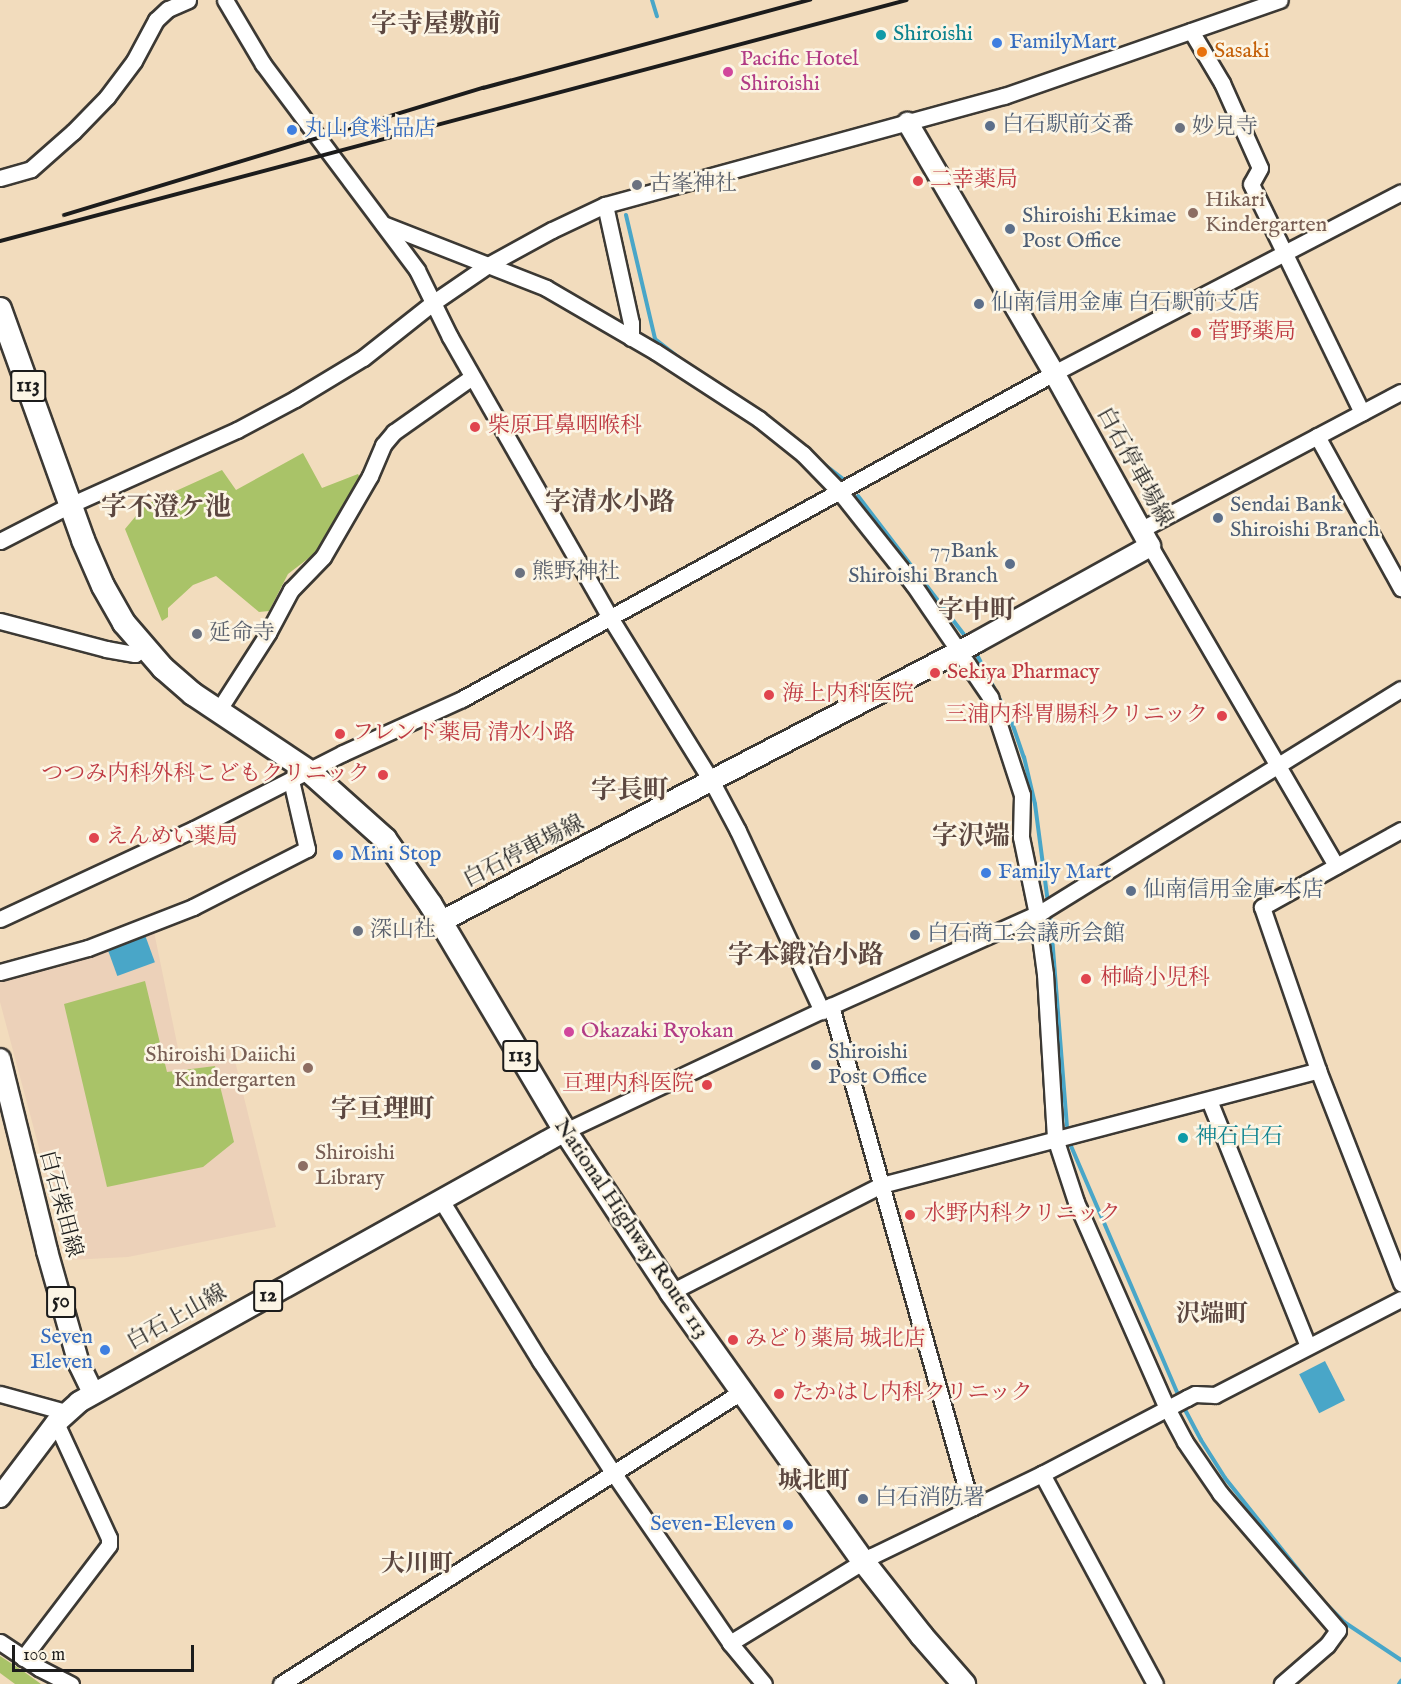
<!DOCTYPE html>
<html>
<head>
<meta charset="utf-8">
<style>
	body { margin:0 }
	#map { position:relative; width:1401px; height:1684px; overflow:hidden; background:#f2dcbd; font-family:"IM FELL English","Noto Serif JP",serif }
	div>[style] { position:absolute }
	[style*='--x'] { left:calc(var(--x)*1px); top:calc(var(--y)*1px); width:calc(var(--w)*1px); rotate:calc(var(--a)*1deg) }
	.built>* { inset:0; background:#ecd1b9 }
	.green>* { inset:0; background:#a9c368 }
	.water>* { inset:0; background:#49a6c8; transform-origin:0 0 }
	.stream>* { height:4px; margin:-2px; padding:0 2px; transform-origin:2px; border-radius:2px; background:#49a6c8 }
	.roads { filter:drop-shadow(2px 0 #3c3934) drop-shadow(-2px 0 #3c3934) drop-shadow(0 2px #3c3934) drop-shadow(0 -2px #3c3934) }
	.minor>* { height:15px; margin:-7.5px; padding:0 7.5px; transform-origin:7.5px; border-radius:7.5px; background:#fff }
	.major>* { height:20px; margin:-10px; padding:0 10px; transform-origin:10px; border-radius:10px; background:#fff }
	.highway>* { height:22px; margin:-11px; padding:0 11px; transform-origin:11px; border-radius:11px; background:#fff }
	.rail>* { height:4px; margin:-2px; padding:0 2px; transform-origin:2px; border-radius:2px; background:#1c1c1c }
	.dots>* { width:16px; height:16px; translate:-50% -50%; box-sizing:border-box; border:3px solid #fcf5e5; border-radius:50% }
	span { translate:-50% -50%; white-space:nowrap; text-align:center; line-height:1.15; -webkit-text-stroke:5px #fcf5e5; paint-order:stroke }
	.shield-label span { padding:2px 4px; background:#fcf5e5; border:2px solid; border-radius:4px; -webkit-text-stroke-width:0 }
	.shield-label { font-size:21px; color:#1c1c1c; font-weight:700 }
	.culture-label { font-size:22px; color:#0d838f }
	.left { translate:0 -50%; text-align:left }
	.shop-label { font-size:22px; color:#366cbe }
	.right { translate:-100% -50%; text-align:right }
	.food-label { font-size:22px; color:#c56008 }
	.hotel-label { font-size:22px; color:#b23c85 }
	.service-label { font-size:22px; color:#4e5e75 }
	.worship-label { font-size:22px; color:#5b616d }
	.health-label { font-size:22px; color:#be3a42 }
	.education-label { font-size:22px; color:#785e54 }
	.street-label { font-size:22px; color:#1c1c1c }
	.neighbourhood-label { font-size:24px; color:#5c4740; font-weight:700 }
	.quarter-label { font-size:26px; color:#5c4740; font-weight:700 }
	.scale { position:absolute; left:12px; top:1645px; width:182px; height:27px; box-sizing:border-box; border:3px solid #1c1c1c; border-top:0; padding-left:8px; font-size:18px; line-height:21px; white-space:nowrap; color:#1c1c1c; -webkit-text-stroke:4px #fcf5e5; paint-order:stroke }
</style>
</head>
<body>
<div id="map">
	<div class="built">
		<i style="clip-path:polygon(152px 922px,180px 1058px,231px 1045px,276px 1227px,128px 1257px,69px 1260px,0 1002px,0 974px)"></i>
	</div>
	<div class="green">
		<i style="clip-path:polygon(303px 453px,322px 488px,358px 474px,362px 481px,318px 551px,288px 574px,269px 611px,259px 612px,216px 576px,193px 585px,168px 608px,168px 617px,162px 621px,125px 529px,145px 505px,222px 470px,236px 490px)"></i>
		<i style="clip-path:polygon(145px 981px,167px 1072px,215px 1066px,234px 1142px,203px 1167px,107px 1187px,64px 1004px)"></i>
		<i style="clip-path:polygon(0 1656px,23px 1671px,41px 1684px,15px 1684px,0 1673px)"></i>
	</div>
	<div class="water">
		<i style="left:145px;top:935px;width:29px;height:40px;rotate:70deg"></i>
		<i style="left:1325px;top:1361px;width:44px;height:29px;rotate:63deg"></i>
	</div>
	<div class="stream">
		<i style="--x:652;--y:0;--w:17;--a:73"></i>
		<i style="--x:626;--y:215;--w:127;--a:76.8"></i>
		<i style="--x:655;--y:339;--w:37;--a:38"></i>
		<i style="--x:816;--y:458;--w:36;--a:38"></i>
		<i style="--x:858;--y:496;--w:181;--a:52.6"></i>
		<i style="--x:975;--y:651;--w:81;--a:62.8"></i>
		<i style="--x:1012;--y:723;--w:36;--a:71"></i>
		<i style="--x:1024;--y:757;--w:48;--a:76.8"></i>
		<i style="--x:1035;--y:804;--w:100;--a:82.5"></i>
		<i style="--x:1050;--y:911;--w:215;--a:85.5"></i>
		<i style="--x:1071;--y:1146;--w:273;--a:66.7"></i>
		<i style="--x:1182;--y:1404;--w:41;--a:62.2"></i>
		<i style="--x:1201;--y:1440;--w:45;--a:57.7"></i>
		<i style="--x:1225;--y:1478;--w:157;--a:51.5"></i>
		<i style="--x:1323;--y:1601;--w:30;--a:45"></i>
		<i style="--x:1344;--y:1622;--w:69;--a:33.7"></i>
		<i style="--x:1399;--y:1684;--w:4;--a:-56"></i>
	</div>
	<div class="roads">
		<div class="minor">
			<i style="--x:225;--y:0;--w:74;--a:59.3"></i>
			<i style="--x:263;--y:64;--w:257;--a:53.2"></i>
			<i style="--x:417;--y:270;--w:75;--a:63.8"></i>
			<i style="--x:450;--y:337;--w:325;--a:60.3"></i>
			<i style="--x:611;--y:619;--w:192;--a:58.2"></i>
			<i style="--x:712;--y:782;--w:55;--a:62"></i>
			<i style="--x:738;--y:831;--w:199;--a:65"></i>
			<i style="--x:1191;--y:31;--w:61;--a:59.2"></i>
			<i style="--x:1222;--y:83;--w:93;--a:65.9"></i>
			<i style="--x:1260;--y:168;--w:18;--a:119"></i>
			<i style="--x:1251;--y:184;--w:254;--a:64.1"></i>
			<i style="--x:0;--y:178;--w:32;--a:-16"></i>
			<i style="--x:31;--y:169;--w:56;--a:-41.4"></i>
			<i style="--x:73;--y:132;--w:49;--a:-45.8"></i>
			<i style="--x:107;--y:97;--w:45;--a:-53.1"></i>
			<i style="--x:134;--y:61;--w:47;--a:-61.8"></i>
			<i style="--x:156;--y:20;--w:16;--a:-43"></i>
			<i style="--x:168;--y:9;--w:22;--a:-24"></i>
			<i style="--x:605;--y:205;--w:121;--a:77.6"></i>
			<i style="--x:631;--y:323;--w:15;--a:90"></i>
			<i style="--x:383;--y:224;--w:175;--a:21.4"></i>
			<i style="--x:546;--y:288;--w:127;--a:30.2"></i>
			<i style="--x:656;--y:352;--w:123;--a:33"></i>
			<i style="--x:759;--y:419;--w:56;--a:38.5"></i>
			<i style="--x:803;--y:454;--w:52;--a:45.8"></i>
			<i style="--x:839;--y:491;--w:119;--a:51.5"></i>
			<i style="--x:913;--y:584;--w:137;--a:55.7"></i>
			<i style="--x:990;--y:697;--w:103;--a:71.9"></i>
			<i style="--x:1022;--y:795;--w:42;--a:91.4"></i>
			<i style="--x:1021;--y:837;--w:79;--a:78.3"></i>
			<i style="--x:1037;--y:914;--w:61;--a:82.4"></i>
			<i style="--x:1045;--y:974;--w:164;--a:86.5"></i>
			<i style="--x:1055;--y:1138;--w:67;--a:71.8"></i>
			<i style="--x:1076;--y:1202;--w:225;--a:66.2"></i>
			<i style="--x:1167;--y:1408;--w:38;--a:62"></i>
			<i style="--x:1185;--y:1442;--w:62;--a:55.5"></i>
			<i style="--x:1220;--y:1493;--w:181;--a:49.3"></i>
			<i style="--x:1338;--y:1630;--w:19;--a:126"></i>
			<i style="--x:1327;--y:1645;--w:60;--a:139.1"></i>
			<i style="--x:1317;--y:436;--w:174;--a:61.1"></i>
			<i style="--x:1142;--y:529;--w:293;--a:-27.9"></i>
			<i style="--x:0;--y:541;--w:79;--a:-27.2"></i>
			<i style="--x:70;--y:505;--w:183;--a:-24.2"></i>
			<i style="--x:237;--y:430;--w:66;--a:-28.1"></i>
			<i style="--x:295;--y:399;--w:79;--a:-31.1"></i>
			<i style="--x:363;--y:358;--w:90;--a:-38.3"></i>
			<i style="--x:434;--y:302;--w:65;--a:-34.4"></i>
			<i style="--x:488;--y:265;--w:73;--a:-28.7"></i>
			<i style="--x:552;--y:230;--w:59;--a:-25.3"></i>
			<i style="--x:605;--y:205;--w:414;--a:-15.3"></i>
			<i style="--x:1004;--y:96;--w:292;--a:-19.2"></i>
			<i style="--x:1150;--y:546;--w:370;--a:59.8"></i>
			<i style="--x:0;--y:621;--w:110;--a:14.8"></i>
			<i style="--x:106;--y:649;--w:29;--a:10"></i>
			<i style="--x:135;--y:654;--w:11;--a:-41"></i>
			<i style="--x:218;--y:711;--w:93;--a:-57.3"></i>
			<i style="--x:268;--y:633;--w:49;--a:-61.9"></i>
			<i style="--x:291;--y:590;--w:46;--a:-45.9"></i>
			<i style="--x:323;--y:557;--w:94;--a:-59.9"></i>
			<i style="--x:370;--y:476;--w:34;--a:-67"></i>
			<i style="--x:383;--y:445;--w:17;--a:-50"></i>
			<i style="--x:394;--y:432;--w:95;--a:-35.2"></i>
			<i style="--x:1401;--y:830;--w:159;--a:151"></i>
			<i style="--x:1262;--y:907;--w:172;--a:71"></i>
			<i style="--x:1318;--y:1070;--w:229;--a:68.7"></i>
			<i style="--x:0;--y:919;--w:214;--a:-24.9"></i>
			<i style="--x:194;--y:829;--w:167;--a:-27"></i>
			<i style="--x:343;--y:753;--w:131;--a:-24.4"></i>
			<i style="--x:462;--y:699;--w:676;--a:-28.84"></i>
			<i style="--x:1054;--y:373;--w:391;--a:-27.5"></i>
			<i style="--x:0;--y:972;--w:91;--a:-15.3"></i>
			<i style="--x:88;--y:948;--w:113;--a:-21.3"></i>
			<i style="--x:193;--y:907;--w:128;--a:-27"></i>
			<i style="--x:307;--y:849;--w:71;--a:-103.1"></i>
			<i style="--x:831;--y:1006;--w:521;--a:74.31"></i>
			<i style="--x:1209;--y:1100;--w:265;--a:68.1"></i>
			<i style="--x:565;--y:1131;--w:294;--a:-25.2"></i>
			<i style="--x:831;--y:1006;--w:232;--a:-24.1"></i>
			<i style="--x:1043;--y:911;--w:421;--a:-31.8"></i>
			<i style="--x:441;--y:1200;--w:189;--a:58.4"></i>
			<i style="--x:540;--y:1361;--w:135;--a:56.8"></i>
			<i style="--x:614;--y:1474;--w:205;--a:55.5"></i>
			<i style="--x:730;--y:1643;--w:53;--a:50.3"></i>
			<i style="--x:671;--y:1292;--w:236;--a:-27"></i>
			<i style="--x:881;--y:1185;--w:452;--a:-14.7"></i>
			<i style="--x:0;--y:1394;--w:68;--a:15.3"></i>
			<i style="--x:1042;--y:1474;--w:238;--a:61.7"></i>
			<i style="--x:0;--y:1642;--w:47;--a:33.7"></i>
			<i style="--x:39;--y:1668;--w:36;--a:27"></i>
			<i style="--x:730;--y:1643;--w:167;--a:-31.5"></i>
			<i style="--x:872;--y:1556;--w:189;--a:-25.8"></i>
			<i style="--x:1042;--y:1474;--w:164;--a:-27.7"></i>
			<i style="--x:1187;--y:1398;--w:9;--a:-27"></i>
			<i style="--x:1195;--y:1394;--w:20;--a:3"></i>
			<i style="--x:1215;--y:1395;--w:209;--a:-27.3"></i>
			<i style="--x:23;--y:1658;--w:142;--a:-52.7"></i>
			<i style="--x:109;--y:1545;--w:7;--a:-90"></i>
			<i style="--x:109;--y:1538;--w:127;--a:-114.7"></i>
			<i style="--x:281;--y:1684;--w:545;--a:-32.41"></i>
		</div>
		<div class="major">
			<i style="--x:442;--y:921;--w:603;--a:-27.54"></i>
			<i style="--x:977;--y:642;--w:198;--a:-29"></i>
			<i style="--x:1150;--y:546;--w:198;--a:-119"></i>
			<i style="--x:1054;--y:373;--w:290;--a:-120.3"></i>
			<i style="--x:0;--y:1059;--w:198;--a:76.2"></i>
			<i style="--x:47;--y:1251;--w:117;--a:74.2"></i>
			<i style="--x:79;--y:1364;--w:32;--a:64"></i>
			<i style="--x:0;--y:1497;--w:93;--a:-52.9"></i>
			<i style="--x:56;--y:1423;--w:31;--a:-42"></i>
			<i style="--x:79;--y:1402;--w:556;--a:-29.14"></i>
		</div>
		<div class="highway">
			<i style="--x:0;--y:309;--w:245;--a:70.2"></i>
			<i style="--x:83;--y:540;--w:50;--a:66.5"></i>
			<i style="--x:103;--y:586;--w:43;--a:60.4"></i>
			<i style="--x:124;--y:623;--w:60;--a:49.1"></i>
			<i style="--x:163;--y:668;--w:40;--a:41"></i>
			<i style="--x:193;--y:694;--w:141;--a:33.7"></i>
			<i style="--x:310;--y:772;--w:101;--a:41.8"></i>
			<i style="--x:385;--y:839;--w:80;--a:55.1"></i>
			<i style="--x:431;--y:905;--w:263;--a:59.3"></i>
			<i style="--x:565;--y:1131;--w:193;--a:56.6"></i>
			<i style="--x:671;--y:1292;--w:330;--a:54.5"></i>
			<i style="--x:863;--y:1561;--w:95;--a:51.8"></i>
			<i style="--x:922;--y:1636;--w:64;--a:48.8"></i>
		</div>
	</div>
	<div class="rail">
		<i style="--x:64;--y:215;--w:438;--a:-16.9"></i>
		<i style="--x:483;--y:88;--w:339;--a:-15.1"></i>
		<i style="--x:0;--y:241;--w:938;--a:-14.88"></i>
	</div>
	<div class="dots">
		<i style="left:881px;top:35px;background:#0f9aa8"></i>
		<i style="left:997px;top:43px;background:#3f7fe0"></i>
		<i style="left:1202px;top:52px;background:#e8710a"></i>
		<i style="left:728px;top:72px;background:#d1479c"></i>
		<i style="left:990px;top:126px;background:#5c6f8a"></i>
		<i style="left:1180px;top:128px;background:#6b7280"></i>
		<i style="left:292px;top:130px;background:#3f7fe0"></i>
		<i style="left:918px;top:181px;background:#e0444e"></i>
		<i style="left:637px;top:185px;background:#6b7280"></i>
		<i style="left:1193px;top:213px;background:#8d6e63"></i>
		<i style="left:1010px;top:229px;background:#5c6f8a"></i>
		<i style="left:979px;top:304px;background:#5c6f8a"></i>
		<i style="left:1196px;top:333px;background:#e0444e"></i>
		<i style="left:475px;top:427px;background:#e0444e"></i>
		<i style="left:1218px;top:518px;background:#5c6f8a"></i>
		<i style="left:1010px;top:564px;background:#5c6f8a"></i>
		<i style="left:520px;top:573px;background:#6b7280"></i>
		<i style="left:197px;top:634px;background:#6b7280"></i>
		<i style="left:935px;top:673px;background:#e0444e"></i>
		<i style="left:769px;top:695px;background:#e0444e"></i>
		<i style="left:1222px;top:716px;background:#e0444e"></i>
		<i style="left:340px;top:734px;background:#e0444e"></i>
		<i style="left:383px;top:775px;background:#e0444e"></i>
		<i style="left:94px;top:838px;background:#e0444e"></i>
		<i style="left:338px;top:855px;background:#3f7fe0"></i>
		<i style="left:986px;top:873px;background:#3f7fe0"></i>
		<i style="left:1131px;top:891px;background:#5c6f8a"></i>
		<i style="left:358px;top:931px;background:#6b7280"></i>
		<i style="left:915px;top:935px;background:#5c6f8a"></i>
		<i style="left:1086px;top:979px;background:#e0444e"></i>
		<i style="left:569px;top:1032px;background:#d1479c"></i>
		<i style="left:816px;top:1065px;background:#5c6f8a"></i>
		<i style="left:308px;top:1068px;background:#8d6e63"></i>
		<i style="left:707px;top:1085px;background:#e0444e"></i>
		<i style="left:1183px;top:1138px;background:#0f9aa8"></i>
		<i style="left:303px;top:1166px;background:#8d6e63"></i>
		<i style="left:910px;top:1215px;background:#e0444e"></i>
		<i style="left:733px;top:1340px;background:#e0444e"></i>
		<i style="left:105px;top:1350px;background:#3f7fe0"></i>
		<i style="left:779px;top:1394px;background:#e0444e"></i>
		<i style="left:863px;top:1499px;background:#5c6f8a"></i>
		<i style="left:788px;top:1525px;background:#3f7fe0"></i>
	</div>
	<div class="shield-label">
		<span style="left:28px;top:386px">113</span>
		<span style="left:520px;top:1056px">113</span>
		<span style="left:268px;top:1296px">12</span>
		<span style="left:61px;top:1302px">50</span>
	</div>
	<div class="culture-label">
		<span class="left" style="left:893px;top:35px">Shiroishi</span>
		<span class="left" style="left:1195px;top:1138px">神石白石</span>
	</div>
	<div class="shop-label">
		<span class="left" style="left:1009px;top:43px">FamilyMart</span>
		<span class="left" style="left:304px;top:130px">丸山食料品店</span>
		<span class="left" style="left:350px;top:855px">Mini Stop</span>
		<span class="left" style="left:998px;top:873px">Family Mart</span>
		<span class="right" style="left:93px;top:1350px">Seven<br>Eleven</span>
		<span class="right" style="left:776px;top:1525px">Seven-Eleven</span>
	</div>
	<div class="food-label">
		<span class="left" style="left:1214px;top:52px">Sasaki</span>
	</div>
	<div class="hotel-label">
		<span class="left" style="left:740px;top:72px">Pacific Hotel<br>Shiroishi</span>
		<span class="left" style="left:581px;top:1032px">Okazaki Ryokan</span>
	</div>
	<div class="service-label">
		<span class="left" style="left:1002px;top:126px">白石駅前交番</span>
		<span class="left" style="left:1022px;top:229px">Shiroishi Ekimae<br>Post Office</span>
		<span class="left" style="left:991px;top:304px">仙南信用金庫 白石駅前支店</span>
		<span class="left" style="left:1230px;top:518px">Sendai Bank<br>Shiroishi Branch</span>
		<span class="right" style="left:998px;top:564px">77Bank<br>Shiroishi Branch</span>
		<span class="left" style="left:1143px;top:891px">仙南信用金庫 本店</span>
		<span class="left" style="left:927px;top:935px">白石商工会議所会館</span>
		<span class="left" style="left:828px;top:1065px">Shiroishi<br>Post Office</span>
		<span class="left" style="left:875px;top:1499px">白石消防署</span>
	</div>
	<div class="worship-label">
		<span class="left" style="left:1192px;top:128px">妙見寺</span>
		<span class="left" style="left:649px;top:185px">古峯神社</span>
		<span class="left" style="left:532px;top:573px">熊野神社</span>
		<span class="left" style="left:209px;top:634px">延命寺</span>
		<span class="left" style="left:370px;top:931px">深山社</span>
	</div>
	<div class="health-label">
		<span class="left" style="left:930px;top:181px">二幸薬局</span>
		<span class="left" style="left:1208px;top:333px">菅野薬局</span>
		<span class="left" style="left:488px;top:427px">柴原耳鼻咽喉科</span>
		<span class="left" style="left:947px;top:673px">Sekiya Pharmacy</span>
		<span class="left" style="left:782px;top:695px">海上内科医院</span>
		<span class="right" style="left:1208px;top:716px">三浦内科胃腸科クリニック</span>
		<span class="left" style="left:352px;top:734px">フレンド薬局 清水小路</span>
		<span class="right" style="left:370px;top:775px">つつみ内科外科こどもクリニック</span>
		<span class="left" style="left:106px;top:838px">えんめい薬局</span>
		<span class="left" style="left:1100px;top:979px">柿崎小児科</span>
		<span class="right" style="left:694px;top:1085px">亘理内科医院</span>
		<span class="left" style="left:924px;top:1215px">水野内科クリニック</span>
		<span class="left" style="left:745px;top:1340px">みどり薬局 城北店</span>
		<span class="left" style="left:792px;top:1394px">たかはし内科クリニック</span>
	</div>
	<div class="education-label">
		<span class="left" style="left:1205px;top:213px">Hikari<br>Kindergarten</span>
		<span class="right" style="left:296px;top:1068px">Shiroishi Daiichi<br>Kindergarten</span>
		<span class="left" style="left:315px;top:1166px">Shiroishi<br>Library</span>
	</div>
	<div class="street-label">
		<span style="left:1134px;top:467px;rotate:61deg">白石停車場線</span>
		<span style="left:524px;top:852px;rotate:-27deg">白石停車場線</span>
		<span style="left:60px;top:1204px;rotate:75deg">白石柴田線</span>
		<span style="left:631px;top:1229px;rotate:56deg">National Highway Route 113</span>
		<span style="left:177px;top:1318px;rotate:-29deg">白石上山線</span>
	</div>
	<div class="neighbourhood-label">
		<span style="left:1212px;top:1315px">沢端町</span>
		<span style="left:814px;top:1482px">城北町</span>
		<span style="left:417px;top:1565px">大川町</span>
	</div>
	<div class="quarter-label">
		<span style="left:436px;top:25px">字寺屋敷前</span>
		<span style="left:610px;top:503px">字清水小路</span>
		<span style="left:166px;top:508px">字不澄ケ池</span>
		<span style="left:977px;top:611px">字中町</span>
		<span style="left:630px;top:791px">字長町</span>
		<span style="left:971px;top:837px">字沢端</span>
		<span style="left:806px;top:956px">字本鍛冶小路</span>
		<span style="left:383px;top:1110px">字亘理町</span>
	</div>
	<div class="scale">100 m</div>
</div>
</body>
</html>
